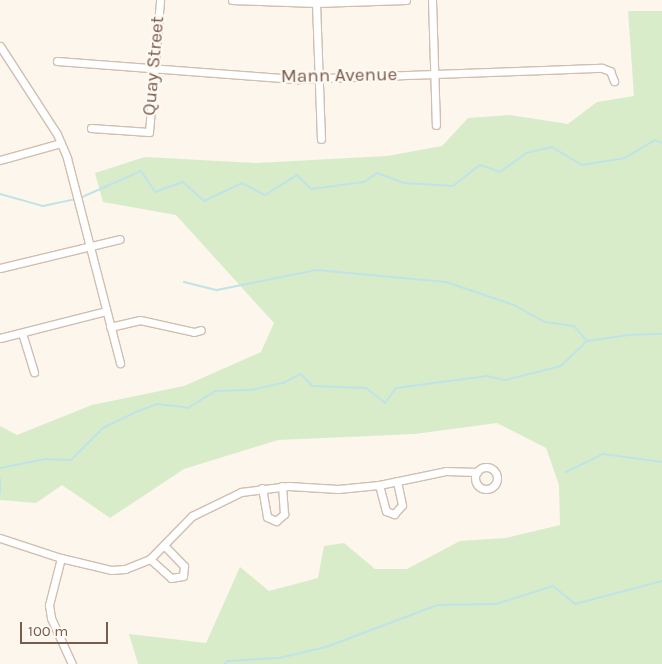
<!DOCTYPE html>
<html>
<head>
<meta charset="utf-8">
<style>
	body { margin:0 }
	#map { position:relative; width:662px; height:664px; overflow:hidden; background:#fdf6ec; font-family:Karla,sans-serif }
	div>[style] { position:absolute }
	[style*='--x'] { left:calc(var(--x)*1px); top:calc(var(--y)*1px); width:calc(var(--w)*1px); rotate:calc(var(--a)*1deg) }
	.green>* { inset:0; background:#d8ecc9 }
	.stream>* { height:2px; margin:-1px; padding:0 1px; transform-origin:1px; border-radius:1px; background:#bfe3e8 }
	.roads { filter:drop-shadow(1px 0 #d1beb0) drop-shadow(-1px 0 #d1beb0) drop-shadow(0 1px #d1beb0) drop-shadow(0 -1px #d1beb0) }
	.minor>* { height:7px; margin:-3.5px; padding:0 3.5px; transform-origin:3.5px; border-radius:3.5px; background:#fff }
	.minor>.ring { margin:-3.5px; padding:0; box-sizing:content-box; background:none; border:7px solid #fff; border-radius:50% }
	span { translate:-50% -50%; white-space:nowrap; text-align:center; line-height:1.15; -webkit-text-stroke:4.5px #fffaf3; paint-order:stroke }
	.street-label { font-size:19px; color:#7a5c4d }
	.scale { position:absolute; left:20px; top:622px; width:88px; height:22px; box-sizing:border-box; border:2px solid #7a5c4d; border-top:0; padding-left:6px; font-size:15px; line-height:18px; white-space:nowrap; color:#7a5c4d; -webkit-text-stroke:4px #fffaf3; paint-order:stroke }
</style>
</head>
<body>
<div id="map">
	<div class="green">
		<i style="clip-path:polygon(628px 11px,662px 11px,662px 664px,138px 664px,129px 634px,206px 643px,240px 567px,269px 591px,318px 578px,324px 546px,344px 543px,375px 569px,407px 569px,460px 541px,506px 538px,560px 525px,559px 485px,546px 448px,497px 423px,415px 434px,278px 440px,184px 469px,110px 518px,62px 485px,36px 503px,0 500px,0 426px,17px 435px,92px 405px,184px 386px,261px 352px,274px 323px,176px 215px,103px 202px,95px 173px,145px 157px,256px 163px,387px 156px,442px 146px,468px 118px,510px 115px,568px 124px,597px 102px,634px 96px)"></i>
	</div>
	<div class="stream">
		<i style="--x:0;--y:194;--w:45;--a:15.6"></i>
		<i style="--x:43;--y:206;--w:33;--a:-12"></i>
		<i style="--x:80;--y:198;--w:67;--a:-23.9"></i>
		<i style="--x:141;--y:171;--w:25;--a:56"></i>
		<i style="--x:155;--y:192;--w:30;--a:-20"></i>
		<i style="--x:183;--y:182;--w:28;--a:42"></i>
		<i style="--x:204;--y:201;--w:42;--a:-25.3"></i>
		<i style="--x:242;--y:183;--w:26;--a:28"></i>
		<i style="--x:265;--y:195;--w:38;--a:-32"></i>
		<i style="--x:297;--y:175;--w:20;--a:45"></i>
		<i style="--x:311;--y:189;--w:53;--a:-7.5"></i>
		<i style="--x:364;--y:182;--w:16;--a:-35"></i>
		<i style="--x:377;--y:173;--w:29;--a:20"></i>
		<i style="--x:404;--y:183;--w:49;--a:3.5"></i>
		<i style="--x:453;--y:186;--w:34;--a:-38"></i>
		<i style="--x:480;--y:165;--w:21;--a:19"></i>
		<i style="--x:500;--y:172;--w:32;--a:-36"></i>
		<i style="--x:526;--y:153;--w:27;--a:-13"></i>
		<i style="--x:552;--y:147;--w:35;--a:31"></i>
		<i style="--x:582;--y:165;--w:44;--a:-9.2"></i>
		<i style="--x:625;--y:158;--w:35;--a:-31"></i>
		<i style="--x:655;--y:140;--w:8;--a:23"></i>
		<i style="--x:184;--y:282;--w:34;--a:14"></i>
		<i style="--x:217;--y:290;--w:101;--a:-11.4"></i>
		<i style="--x:316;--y:270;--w:131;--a:5.3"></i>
		<i style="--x:446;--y:282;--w:72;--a:18.7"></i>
		<i style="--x:514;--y:305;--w:35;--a:29"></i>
		<i style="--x:545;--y:322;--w:29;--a:8"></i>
		<i style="--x:574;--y:326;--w:20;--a:49"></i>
		<i style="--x:0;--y:468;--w:46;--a:-11.3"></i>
		<i style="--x:45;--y:459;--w:26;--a:2"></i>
		<i style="--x:71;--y:460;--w:45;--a:-45"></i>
		<i style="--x:103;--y:428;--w:37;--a:-26"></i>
		<i style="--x:136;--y:412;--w:22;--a:-21"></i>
		<i style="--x:157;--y:404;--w:31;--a:7"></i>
		<i style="--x:188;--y:408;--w:32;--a:-32"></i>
		<i style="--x:215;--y:391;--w:37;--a:-2"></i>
		<i style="--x:252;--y:390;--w:32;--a:-13"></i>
		<i style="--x:283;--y:383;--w:20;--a:-27"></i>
		<i style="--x:301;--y:374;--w:16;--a:47"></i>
		<i style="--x:312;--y:386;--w:54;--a:2.1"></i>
		<i style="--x:366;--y:388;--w:24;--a:38"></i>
		<i style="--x:385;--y:403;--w:19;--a:-54"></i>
		<i style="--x:396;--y:388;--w:92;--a:-7.5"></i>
		<i style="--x:487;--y:376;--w:18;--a:13"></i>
		<i style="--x:505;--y:380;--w:58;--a:-14"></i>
		<i style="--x:561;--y:366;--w:36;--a:-44"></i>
		<i style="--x:587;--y:341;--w:42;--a:-8.1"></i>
		<i style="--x:629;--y:335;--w:33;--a:-2"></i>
		<i style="--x:566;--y:472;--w:41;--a:-25.9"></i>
		<i style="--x:603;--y:454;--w:60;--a:7.7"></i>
		<i style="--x:0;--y:479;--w:14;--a:90"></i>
		<i style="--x:225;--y:664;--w:4;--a:-45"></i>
		<i style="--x:228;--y:661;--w:51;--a:-3.4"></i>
		<i style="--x:279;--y:658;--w:48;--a:-13.2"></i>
		<i style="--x:326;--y:647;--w:120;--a:-20.6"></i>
		<i style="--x:438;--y:605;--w:58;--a:-1"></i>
		<i style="--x:496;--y:604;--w:60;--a:-17.5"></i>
		<i style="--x:553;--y:586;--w:28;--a:39"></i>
		<i style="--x:575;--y:604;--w:90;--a:-14.8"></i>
	</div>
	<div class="roads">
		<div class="minor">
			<i style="--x:232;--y:0;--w:84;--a:2"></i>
			<i style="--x:316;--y:3;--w:90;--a:-1.9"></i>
			<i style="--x:432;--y:0;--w:125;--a:88.2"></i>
			<i style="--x:316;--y:3;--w:136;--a:87.9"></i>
			<i style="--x:0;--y:46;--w:105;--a:57.1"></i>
			<i style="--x:57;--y:134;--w:26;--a:67"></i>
			<i style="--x:67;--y:158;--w:212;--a:75.5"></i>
			<i style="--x:57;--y:61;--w:242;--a:4.3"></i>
			<i style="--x:298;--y:79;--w:304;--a:-2.1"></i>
			<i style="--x:602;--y:68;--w:9;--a:21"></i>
			<i style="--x:610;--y:71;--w:11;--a:68"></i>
			<i style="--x:91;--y:128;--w:58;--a:3.9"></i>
			<i style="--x:149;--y:132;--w:132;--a:-85.2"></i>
			<i style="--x:0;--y:160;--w:63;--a:-15.6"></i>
			<i style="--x:0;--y:268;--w:123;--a:-13.6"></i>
			<i style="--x:110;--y:327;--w:31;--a:-13"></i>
			<i style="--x:140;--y:320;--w:55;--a:12.5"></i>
			<i style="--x:194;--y:332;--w:7;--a:-16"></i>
			<i style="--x:22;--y:333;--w:41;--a:72.9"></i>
			<i style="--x:0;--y:338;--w:109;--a:-14.3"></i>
			<i class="ring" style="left:475px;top:467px;width:15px;height:15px"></i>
			<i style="--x:379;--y:485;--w:27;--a:75"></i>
			<i style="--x:386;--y:511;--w:9;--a:21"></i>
			<i style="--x:394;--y:514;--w:12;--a:-48"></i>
			<i style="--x:402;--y:505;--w:24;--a:-102"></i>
			<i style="--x:262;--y:488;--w:29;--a:80"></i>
			<i style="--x:267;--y:517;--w:10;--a:24"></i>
			<i style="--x:276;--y:521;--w:11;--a:-41"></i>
			<i style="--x:284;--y:514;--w:28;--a:-94"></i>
			<i style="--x:0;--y:538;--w:64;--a:18.2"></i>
			<i style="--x:61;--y:558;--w:51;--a:13.5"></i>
			<i style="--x:111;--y:570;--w:14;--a:-4"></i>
			<i style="--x:125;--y:569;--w:27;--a:-22"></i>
			<i style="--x:150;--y:559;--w:60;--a:-45.7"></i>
			<i style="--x:192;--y:516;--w:55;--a:-26.1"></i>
			<i style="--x:241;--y:492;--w:48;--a:-7.1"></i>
			<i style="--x:289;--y:486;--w:49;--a:3.5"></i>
			<i style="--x:338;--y:489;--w:41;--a:-5.6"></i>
			<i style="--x:379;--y:485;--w:68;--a:-11.8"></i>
			<i style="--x:446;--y:471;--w:31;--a:2"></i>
			<i style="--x:61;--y:558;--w:49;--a:104.3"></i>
			<i style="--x:49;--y:605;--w:13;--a:81"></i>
			<i style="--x:51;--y:618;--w:51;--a:65.5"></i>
			<i style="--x:150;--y:559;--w:28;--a:42"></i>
			<i style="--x:171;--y:578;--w:12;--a:-9"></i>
			<i style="--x:183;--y:576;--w:10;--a:-84"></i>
			<i style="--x:184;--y:566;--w:29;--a:-134"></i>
		</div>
	</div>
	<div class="street-label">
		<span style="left:154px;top:66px;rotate:-85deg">Quay Street</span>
		<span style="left:339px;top:76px;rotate:-1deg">Mann Avenue</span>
	</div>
	<div class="scale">100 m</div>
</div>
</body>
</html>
